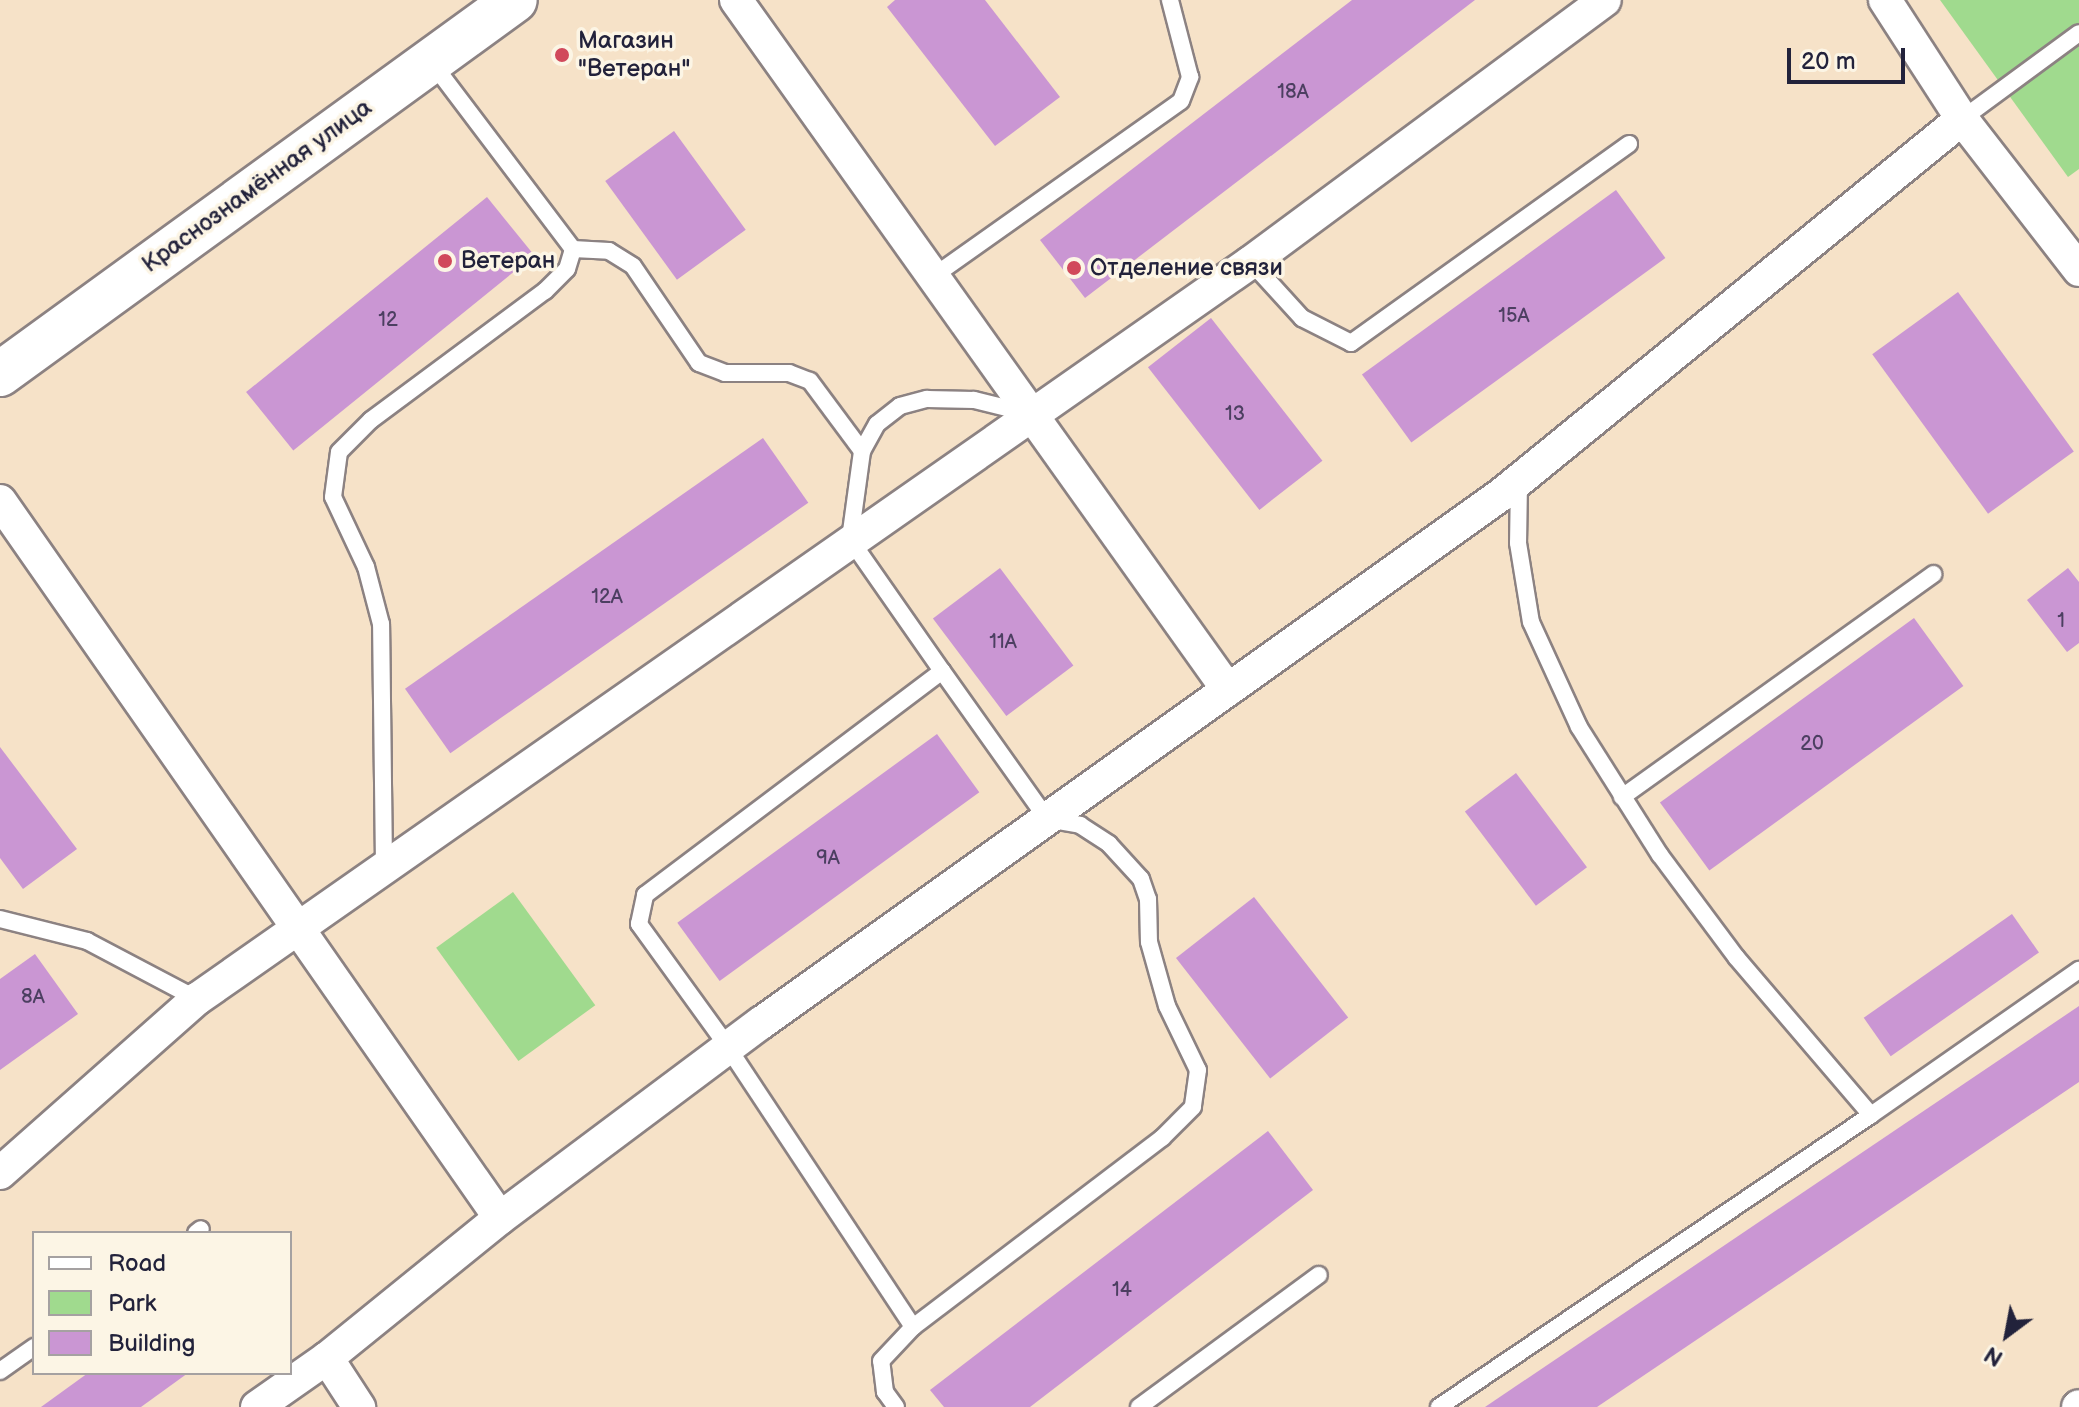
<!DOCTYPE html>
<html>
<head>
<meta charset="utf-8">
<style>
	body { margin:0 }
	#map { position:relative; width:2079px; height:1407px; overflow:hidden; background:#f6e2c8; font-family:"Balsamiq Sans",sans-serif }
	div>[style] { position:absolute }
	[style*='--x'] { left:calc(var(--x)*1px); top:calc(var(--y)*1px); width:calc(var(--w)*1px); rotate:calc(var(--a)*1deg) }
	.green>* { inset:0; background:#a0da8e; transform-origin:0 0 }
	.building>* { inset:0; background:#ca96d3; transform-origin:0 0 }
	.roads { filter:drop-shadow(2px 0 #8c8282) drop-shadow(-2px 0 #8c8282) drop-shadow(0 2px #8c8282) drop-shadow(0 -2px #8c8282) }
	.lane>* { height:16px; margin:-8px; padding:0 8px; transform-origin:8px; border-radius:8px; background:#fff }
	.street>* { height:32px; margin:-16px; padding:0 16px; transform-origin:16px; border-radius:16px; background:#fff }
	.primary>* { height:44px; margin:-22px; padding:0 22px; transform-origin:22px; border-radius:22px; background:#fff }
	.dots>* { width:22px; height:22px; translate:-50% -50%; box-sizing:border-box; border:4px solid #fcf5e5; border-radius:50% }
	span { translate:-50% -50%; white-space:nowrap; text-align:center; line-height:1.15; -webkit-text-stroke:7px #fcf5e5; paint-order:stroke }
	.number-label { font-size:20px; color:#4c3f61 }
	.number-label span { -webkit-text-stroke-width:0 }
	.poi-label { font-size:24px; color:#22223b }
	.left { translate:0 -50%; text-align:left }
	.street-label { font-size:24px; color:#22223b }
	.legend { position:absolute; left:32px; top:1231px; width:260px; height:144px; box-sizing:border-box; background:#fcf5e5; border:2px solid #a5a1a1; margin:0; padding:10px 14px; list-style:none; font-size:24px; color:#22223b }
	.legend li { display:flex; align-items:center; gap:16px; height:40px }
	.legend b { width:40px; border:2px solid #a5a1a1 }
	.north { position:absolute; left:1967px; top:1295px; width:80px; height:80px; -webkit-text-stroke:6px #fcf5e5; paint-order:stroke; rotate:212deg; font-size:22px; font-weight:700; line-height:32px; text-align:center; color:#22223b }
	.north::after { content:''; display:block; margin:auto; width:28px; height:36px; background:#22223b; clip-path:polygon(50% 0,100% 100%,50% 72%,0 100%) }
	.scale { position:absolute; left:1787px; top:48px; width:118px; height:36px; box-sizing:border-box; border:4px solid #22223b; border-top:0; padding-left:10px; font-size:24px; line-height:28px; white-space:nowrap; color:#22223b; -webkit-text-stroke:6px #fcf5e5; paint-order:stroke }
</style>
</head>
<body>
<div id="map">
	<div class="green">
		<i style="clip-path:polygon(1940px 0,2079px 0,2079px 169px,2068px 177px)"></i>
		<i style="left:513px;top:892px;width:140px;height:95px;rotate:54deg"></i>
	</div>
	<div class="building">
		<i style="clip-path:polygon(895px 0,985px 0,1060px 97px,995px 146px,887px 7px)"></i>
		<i style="clip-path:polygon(1352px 0,1475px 0,1085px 298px,1040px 240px)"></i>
		<i style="left:674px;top:131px;width:122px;height:85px;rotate:54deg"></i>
		<i style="left:1616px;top:190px;width:84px;height:314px;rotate:54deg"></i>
		<i style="left:487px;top:197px;width:75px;height:310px;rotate:51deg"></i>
		<i style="left:1958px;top:292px;width:197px;height:106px;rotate:54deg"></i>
		<i style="left:1211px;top:318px;width:181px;height:80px;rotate:52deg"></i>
		<i style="left:763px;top:438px;width:79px;height:437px;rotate:55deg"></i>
		<i style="left:1000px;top:568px;width:122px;height:84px;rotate:53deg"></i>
		<i style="clip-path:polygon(2068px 568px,2079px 582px,2079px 643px,2067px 652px,2027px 600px)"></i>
		<i style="left:1914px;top:618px;width:84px;height:314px;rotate:54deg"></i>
		<i style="left:937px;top:734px;width:72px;height:321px;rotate:54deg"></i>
		<i style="clip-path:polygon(0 747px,77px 849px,23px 889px,0 858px)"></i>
		<i style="left:1516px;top:773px;width:118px;height:64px;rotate:53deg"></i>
		<i style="left:1254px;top:897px;width:153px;height:99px;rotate:52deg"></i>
		<i style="left:2012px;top:914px;width:47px;height:181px;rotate:55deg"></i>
		<i style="clip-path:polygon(35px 954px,78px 1014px,0 1070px,0 979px)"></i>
		<i style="clip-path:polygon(2079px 1006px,2079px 1082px,1597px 1407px,1485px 1407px)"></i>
		<i style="clip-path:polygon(1268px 1131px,1313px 1190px,1030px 1407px,944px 1407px,930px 1390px)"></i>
		<i style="clip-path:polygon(88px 1373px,188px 1373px,141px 1407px,41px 1407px)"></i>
	</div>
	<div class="roads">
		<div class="lane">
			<i style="--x:433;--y:64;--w:232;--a:52.9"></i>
			<i style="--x:573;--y:249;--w:36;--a:3"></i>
			<i style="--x:609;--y:251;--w:28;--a:32"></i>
			<i style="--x:633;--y:266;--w:117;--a:55.8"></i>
			<i style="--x:699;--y:363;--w:28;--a:21"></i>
			<i style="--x:725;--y:373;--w:64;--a:0"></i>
			<i style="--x:789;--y:373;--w:22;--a:21"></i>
			<i style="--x:810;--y:381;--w:87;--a:53.4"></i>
			<i style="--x:1962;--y:119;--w:145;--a:-36.3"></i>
			<i style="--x:1251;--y:262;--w:76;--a:47.7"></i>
			<i style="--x:1302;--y:318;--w:55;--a:27"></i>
			<i style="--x:1351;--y:343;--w:342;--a:-35.6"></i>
			<i style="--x:931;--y:278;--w:306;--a:-35.3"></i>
			<i style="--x:1181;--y:101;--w:26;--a:-69"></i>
			<i style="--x:1190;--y:77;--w:80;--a:-104.6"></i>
			<i style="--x:1519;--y:482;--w:61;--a:90.9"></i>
			<i style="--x:1518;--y:543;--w:80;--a:80.7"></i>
			<i style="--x:1531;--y:622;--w:115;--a:65.4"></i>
			<i style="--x:1579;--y:727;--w:151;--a:57.7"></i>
			<i style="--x:1660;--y:855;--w:127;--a:53.3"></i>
			<i style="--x:1736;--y:957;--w:208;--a:49.5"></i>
			<i style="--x:1871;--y:1115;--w:254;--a:-34.9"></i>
			<i style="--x:942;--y:671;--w:161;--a:-124.9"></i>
			<i style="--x:850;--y:539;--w:89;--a:-82.2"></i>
			<i style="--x:862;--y:451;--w:31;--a:-61"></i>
			<i style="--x:877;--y:424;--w:29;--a:-38"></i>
			<i style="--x:900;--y:406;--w:28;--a:-15"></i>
			<i style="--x:927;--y:399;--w:47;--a:1.2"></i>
			<i style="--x:974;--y:400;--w:55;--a:13.8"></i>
			<i style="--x:1622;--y:797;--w:383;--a:-35.6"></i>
			<i style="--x:384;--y:864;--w:240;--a:-90.7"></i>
			<i style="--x:381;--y:624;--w:59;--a:-104.7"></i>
			<i style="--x:366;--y:567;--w:77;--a:-115.2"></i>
			<i style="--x:333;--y:497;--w:45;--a:-82.4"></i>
			<i style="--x:339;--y:452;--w:45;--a:-45"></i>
			<i style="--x:371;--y:420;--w:217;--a:-36.6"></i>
			<i style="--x:545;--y:291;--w:31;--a:-45"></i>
			<i style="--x:567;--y:269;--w:21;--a:-73"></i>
			<i style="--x:0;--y:919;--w:90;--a:14.2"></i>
			<i style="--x:87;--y:941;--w:124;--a:27.8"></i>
			<i style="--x:196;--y:1233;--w:6;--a:-39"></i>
			<i style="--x:0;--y:1371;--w:42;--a:-35.2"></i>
			<i style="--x:896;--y:1407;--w:19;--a:-126"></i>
			<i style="--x:885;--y:1392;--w:31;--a:-97"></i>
			<i style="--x:881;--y:1361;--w:47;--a:-46.7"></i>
			<i style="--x:913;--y:1327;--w:336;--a:-123.5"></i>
			<i style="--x:728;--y:1047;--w:152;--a:-125.9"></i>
			<i style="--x:639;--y:924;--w:30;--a:-78"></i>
			<i style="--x:645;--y:895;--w:372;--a:-37"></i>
			<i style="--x:942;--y:671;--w:181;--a:54.6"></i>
			<i style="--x:1047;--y:819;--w:34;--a:10"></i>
			<i style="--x:1080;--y:825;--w:35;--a:33"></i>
			<i style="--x:1109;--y:844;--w:47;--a:47.6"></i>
			<i style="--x:1141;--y:879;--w:21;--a:71"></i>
			<i style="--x:1148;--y:899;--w:43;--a:88.7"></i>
			<i style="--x:1149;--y:942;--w:66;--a:74.3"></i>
			<i style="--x:1167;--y:1006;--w:71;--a:64.2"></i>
			<i style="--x:1198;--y:1070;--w:37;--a:98"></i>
			<i style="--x:1193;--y:1107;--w:44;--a:135"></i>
			<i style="--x:1162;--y:1138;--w:313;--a:142.8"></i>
			<i style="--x:1139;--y:1407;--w:223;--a:-36.3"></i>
			<i style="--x:1439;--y:1407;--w:521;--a:-34.06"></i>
		</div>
		<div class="street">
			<i style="--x:736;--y:0;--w:847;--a:54.51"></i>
			<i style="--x:1962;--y:119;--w:191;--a:52.2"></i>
			<i style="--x:0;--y:501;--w:874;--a:55.11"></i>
			<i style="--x:500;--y:1218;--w:223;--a:141"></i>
			<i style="--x:327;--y:1358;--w:59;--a:56.9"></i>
			<i style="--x:0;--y:1173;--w:263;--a:-41.5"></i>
			<i style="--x:197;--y:999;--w:1286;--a:-34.96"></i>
			<i style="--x:1251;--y:262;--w:440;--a:-36.5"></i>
			<i style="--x:500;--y:1218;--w:326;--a:-36.8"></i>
			<i style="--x:761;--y:1023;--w:910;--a:-35.52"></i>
			<i style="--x:1502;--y:494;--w:593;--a:-39.19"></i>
			<i style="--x:1962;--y:119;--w:142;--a:-122.9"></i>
			<i style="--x:257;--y:1407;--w:85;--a:-35"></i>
			<i style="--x:2078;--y:1407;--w:1;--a:-45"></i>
		</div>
		<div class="primary">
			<i style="--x:0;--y:374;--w:636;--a:-35.99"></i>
		</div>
	</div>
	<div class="dots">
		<i style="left:562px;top:55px;background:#d1495b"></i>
		<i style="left:445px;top:261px;background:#d1495b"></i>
		<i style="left:1074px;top:268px;background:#d1495b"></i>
	</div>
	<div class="number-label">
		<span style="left:1293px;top:92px">18А</span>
		<span style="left:1514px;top:316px">15А</span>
		<span style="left:388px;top:320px">12</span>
		<span style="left:1235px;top:414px">13</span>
		<span style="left:607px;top:597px">12А</span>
		<span style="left:2061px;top:621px">1</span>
		<span style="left:1003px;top:642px">11А</span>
		<span style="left:1812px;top:744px">20</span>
		<span style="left:828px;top:858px">9А</span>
		<span style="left:33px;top:997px">8А</span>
		<span style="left:1122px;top:1290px">14</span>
	</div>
	<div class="poi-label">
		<span class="left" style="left:578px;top:55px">Магазин<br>"Ветеран"</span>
		<span class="left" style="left:461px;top:261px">Ветеран</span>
		<span class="left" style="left:1090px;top:268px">Отделение связи</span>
	</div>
	<div class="street-label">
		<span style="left:257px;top:186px;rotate:-36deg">Краснознамённая улица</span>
	</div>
	<ul class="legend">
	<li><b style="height:10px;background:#fff"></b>Road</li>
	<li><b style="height:22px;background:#a0da8e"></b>Park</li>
	<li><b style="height:22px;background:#ca96d3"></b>Building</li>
	</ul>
	<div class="north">N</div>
	<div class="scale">20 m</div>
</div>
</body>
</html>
